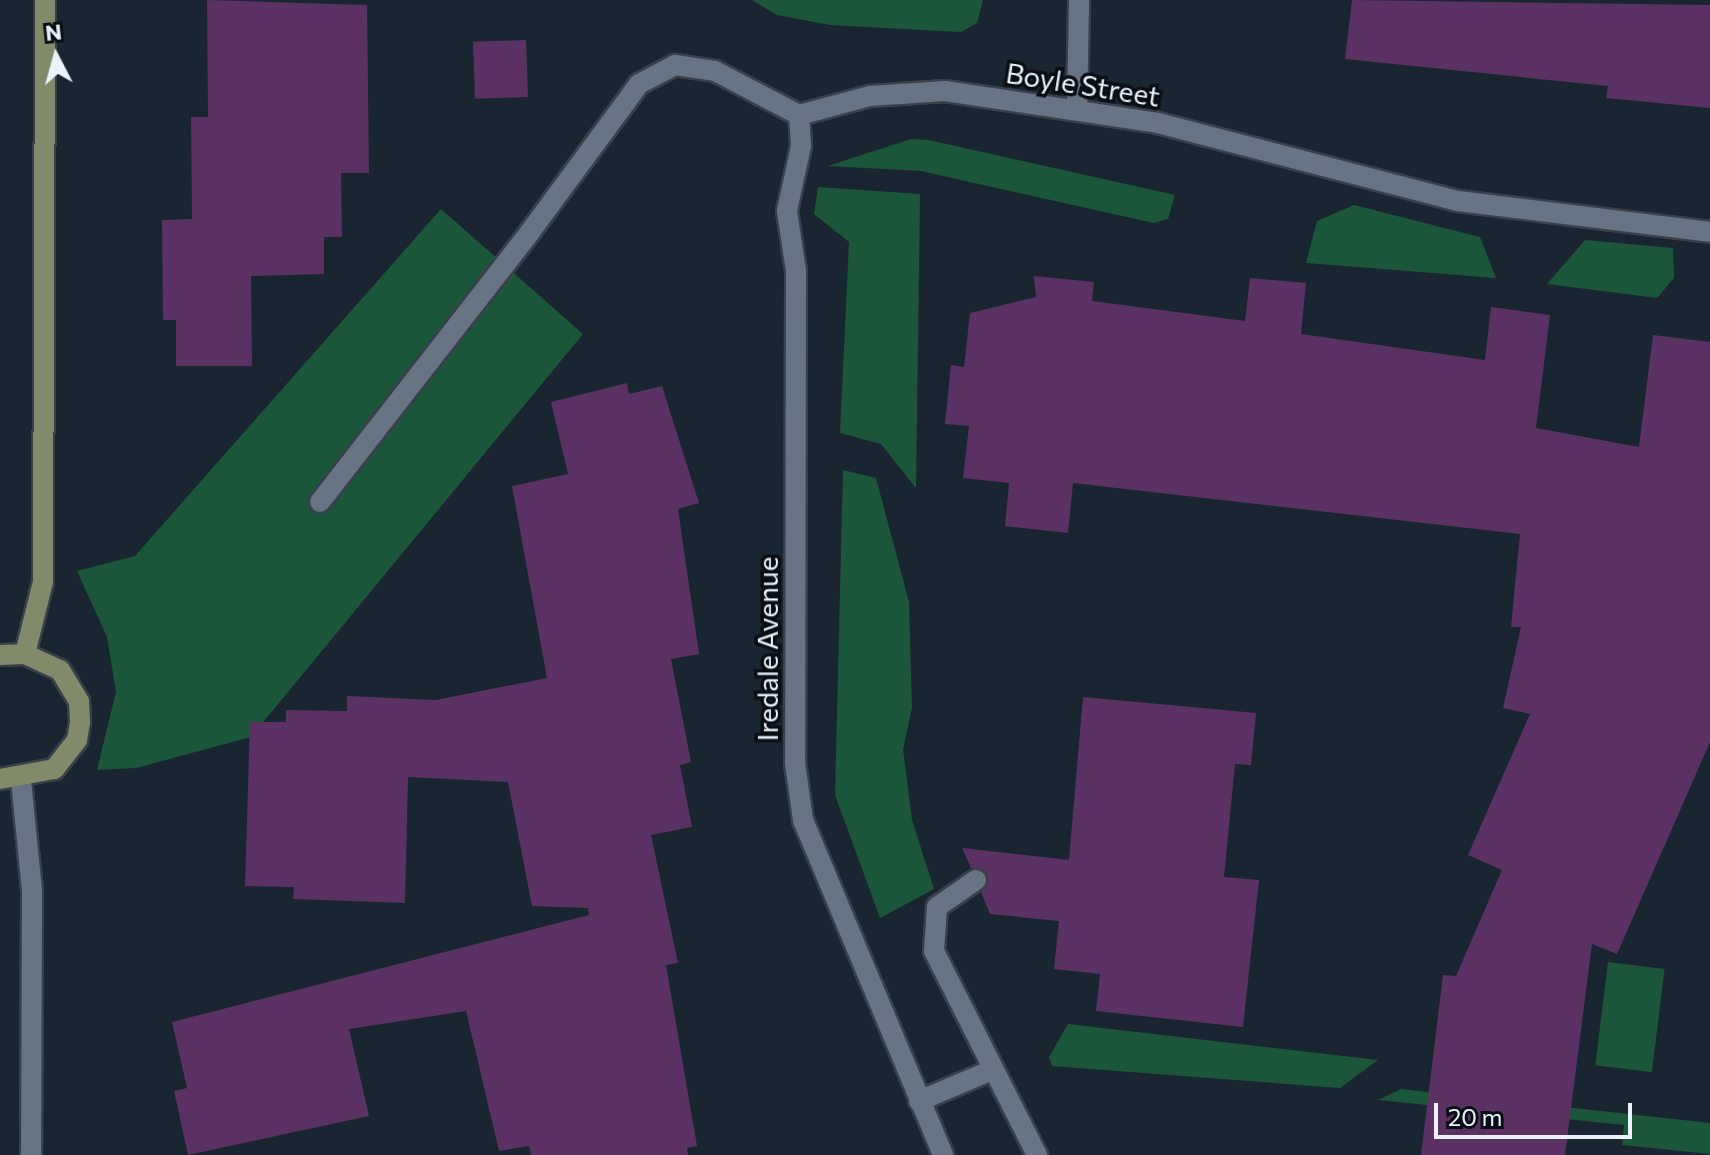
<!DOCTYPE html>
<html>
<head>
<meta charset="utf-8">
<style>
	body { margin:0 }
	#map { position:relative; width:1710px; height:1155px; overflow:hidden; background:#1a2532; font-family:Commissioner,sans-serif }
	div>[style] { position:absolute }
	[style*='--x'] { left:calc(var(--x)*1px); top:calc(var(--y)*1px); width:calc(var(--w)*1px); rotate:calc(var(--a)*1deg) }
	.green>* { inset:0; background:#1b563a; transform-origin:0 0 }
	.building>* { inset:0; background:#5b3163; transform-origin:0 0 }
	.roads { filter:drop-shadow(2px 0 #38404c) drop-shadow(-2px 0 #38404c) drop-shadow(0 2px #38404c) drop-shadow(0 -2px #38404c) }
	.lane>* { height:20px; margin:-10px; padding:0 10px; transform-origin:10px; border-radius:10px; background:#677484 }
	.street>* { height:20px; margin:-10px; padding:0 10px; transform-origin:10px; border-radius:10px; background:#677484 }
	.secondary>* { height:20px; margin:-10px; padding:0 10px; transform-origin:10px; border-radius:10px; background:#828b69 }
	span { translate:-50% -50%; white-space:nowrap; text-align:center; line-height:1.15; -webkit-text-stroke:7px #090e14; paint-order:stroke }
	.street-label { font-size:28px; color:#ebf2fb }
	.north { position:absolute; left:16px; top:16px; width:80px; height:80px; -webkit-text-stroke:6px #090e14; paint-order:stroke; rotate:354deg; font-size:22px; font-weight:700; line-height:32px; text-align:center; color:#ebf2fb }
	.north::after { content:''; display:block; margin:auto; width:28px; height:36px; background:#ebf2fb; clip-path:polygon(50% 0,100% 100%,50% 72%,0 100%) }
	.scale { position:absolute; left:1434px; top:1103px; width:198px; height:36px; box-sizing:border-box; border:4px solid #ebf2fb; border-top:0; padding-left:10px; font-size:24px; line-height:28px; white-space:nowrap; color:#ebf2fb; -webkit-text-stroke:6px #090e14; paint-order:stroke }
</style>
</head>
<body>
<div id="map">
	<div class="green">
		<i style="clip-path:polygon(752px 0,983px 0,977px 23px,961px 32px,830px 25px,777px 15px)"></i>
		<i style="clip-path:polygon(911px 139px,929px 140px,1175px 195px,1168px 219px,1154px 223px,921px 171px,828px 166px)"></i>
		<i style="clip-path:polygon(818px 187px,920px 194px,916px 488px,881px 444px,840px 433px,849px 242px,814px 214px)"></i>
		<i style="clip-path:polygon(1354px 205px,1480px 237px,1496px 278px,1306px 263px,1317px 221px)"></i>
		<i style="clip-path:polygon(441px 209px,583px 334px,251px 737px,136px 768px,97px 770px,116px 692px,107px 637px,77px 571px,135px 556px)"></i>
		<i style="clip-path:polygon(1585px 240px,1673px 248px,1674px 278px,1657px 298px,1547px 284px)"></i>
		<i style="clip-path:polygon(843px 470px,876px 478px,909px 602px,912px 708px,903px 749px,912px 820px,934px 889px,880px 918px,835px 795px)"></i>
		<i style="left:1608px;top:962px;width:57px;height:104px;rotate:7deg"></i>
		<i style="clip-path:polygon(1068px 1024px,1378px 1060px,1340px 1088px,1052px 1066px,1049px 1057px)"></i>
		<i style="clip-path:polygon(1401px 1089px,1710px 1123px,1710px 1154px,1622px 1145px,1624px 1125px,1378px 1100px)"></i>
	</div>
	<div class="building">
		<i style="clip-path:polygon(207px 0,367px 5px,369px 173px,341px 173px,342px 237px,324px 237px,324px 274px,251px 276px,252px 366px,176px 366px,176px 320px,163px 320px,162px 220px,192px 219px,191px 117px,208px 117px)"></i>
		<i style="clip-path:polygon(1352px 0,1710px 5px,1710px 108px,1606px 98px,1608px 86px,1345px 59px)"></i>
		<i style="left:526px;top:40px;width:57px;height:53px;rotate:88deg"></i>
		<i style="clip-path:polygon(1034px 276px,1094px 282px,1092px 301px,1245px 321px,1250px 278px,1306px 283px,1301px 334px,1485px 360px,1491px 307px,1550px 315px,1536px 428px,1639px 447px,1653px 335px,1710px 342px,1710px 742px,1617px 954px,1592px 944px,1565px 1155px,1421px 1155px,1443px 975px,1456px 976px,1502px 870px,1468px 855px,1530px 714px,1503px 708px,1521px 627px,1511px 627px,1520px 534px,1073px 483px,1068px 533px,1005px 526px,1009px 483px,963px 478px,969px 426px,945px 424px,951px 365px,964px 367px,970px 313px,1036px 297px)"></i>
		<i style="clip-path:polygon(627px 383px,629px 394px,662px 386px,699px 503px,678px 509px,699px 654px,671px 659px,691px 762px,680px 765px,692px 827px,651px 835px,678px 963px,666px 965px,697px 1146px,687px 1148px,688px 1155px,531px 1155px,529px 1146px,499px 1151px,466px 1011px,349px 1029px,369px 1116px,188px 1155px,174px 1091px,187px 1088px,172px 1022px,589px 915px,588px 908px,532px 906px,508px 782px,408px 777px,405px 903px,293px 899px,294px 887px,245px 886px,250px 722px,286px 722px,286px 710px,347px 711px,347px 696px,436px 700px,547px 678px,512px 486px,568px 474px,551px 402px)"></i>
		<i style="clip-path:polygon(1083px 697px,1256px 713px,1251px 765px,1235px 764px,1224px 877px,1259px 880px,1243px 1027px,1096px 1011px,1100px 974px,1054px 969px,1059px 921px,990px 914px,981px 892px,987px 873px,971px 868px,962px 848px,1069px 860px)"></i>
	</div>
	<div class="roads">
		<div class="lane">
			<i style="--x:320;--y:502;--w:342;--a:-52.1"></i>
			<i style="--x:976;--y:880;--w:47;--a:145.3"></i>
			<i style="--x:937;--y:907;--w:44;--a:93.9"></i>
			<i style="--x:934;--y:951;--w:229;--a:63.2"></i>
			<i style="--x:919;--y:1101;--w:79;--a:-23"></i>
		</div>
		<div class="street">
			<i style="--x:1077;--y:109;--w:109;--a:-88.9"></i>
			<i style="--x:799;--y:115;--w:31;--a:86"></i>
			<i style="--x:801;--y:146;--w:66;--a:102.2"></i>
			<i style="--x:787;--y:211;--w:61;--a:81.5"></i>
			<i style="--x:796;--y:271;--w:492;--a:90.1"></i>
			<i style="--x:795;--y:763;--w:58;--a:82"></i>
			<i style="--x:803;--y:820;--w:363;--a:67.3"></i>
			<i style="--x:530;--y:232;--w:184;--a:-53.6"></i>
			<i style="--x:639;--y:84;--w:41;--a:-27.8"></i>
			<i style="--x:675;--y:65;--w:40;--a:8.5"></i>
			<i style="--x:715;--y:71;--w:95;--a:27.6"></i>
			<i style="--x:799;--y:115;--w:73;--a:-15"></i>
			<i style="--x:870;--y:96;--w:75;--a:-3.8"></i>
			<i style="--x:945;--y:91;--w:215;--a:8.5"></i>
			<i style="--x:1158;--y:123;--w:310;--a:14.6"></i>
			<i style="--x:1458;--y:201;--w:254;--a:7"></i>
			<i style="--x:21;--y:780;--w:112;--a:84.3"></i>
			<i style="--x:32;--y:891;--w:264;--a:90.2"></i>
		</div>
		<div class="secondary">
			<i style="--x:25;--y:654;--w:74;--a:-76"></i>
			<i style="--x:43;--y:582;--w:582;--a:-89.8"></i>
			<i style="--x:0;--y:655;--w:25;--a:-2"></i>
			<i style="--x:25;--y:654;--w:38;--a:25"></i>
			<i style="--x:60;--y:670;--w:37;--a:59"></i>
			<i style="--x:79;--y:702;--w:20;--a:87"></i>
			<i style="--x:80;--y:722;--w:18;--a:99"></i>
			<i style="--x:77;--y:740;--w:37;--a:128"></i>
			<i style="--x:54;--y:769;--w:55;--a:169.5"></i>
		</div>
	</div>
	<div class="street-label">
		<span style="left:1083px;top:84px;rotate:9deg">Boyle Street</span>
		<span style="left:767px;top:649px;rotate:-90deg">Iredale Avenue</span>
	</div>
	<div class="north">N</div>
	<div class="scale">20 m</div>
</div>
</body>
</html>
